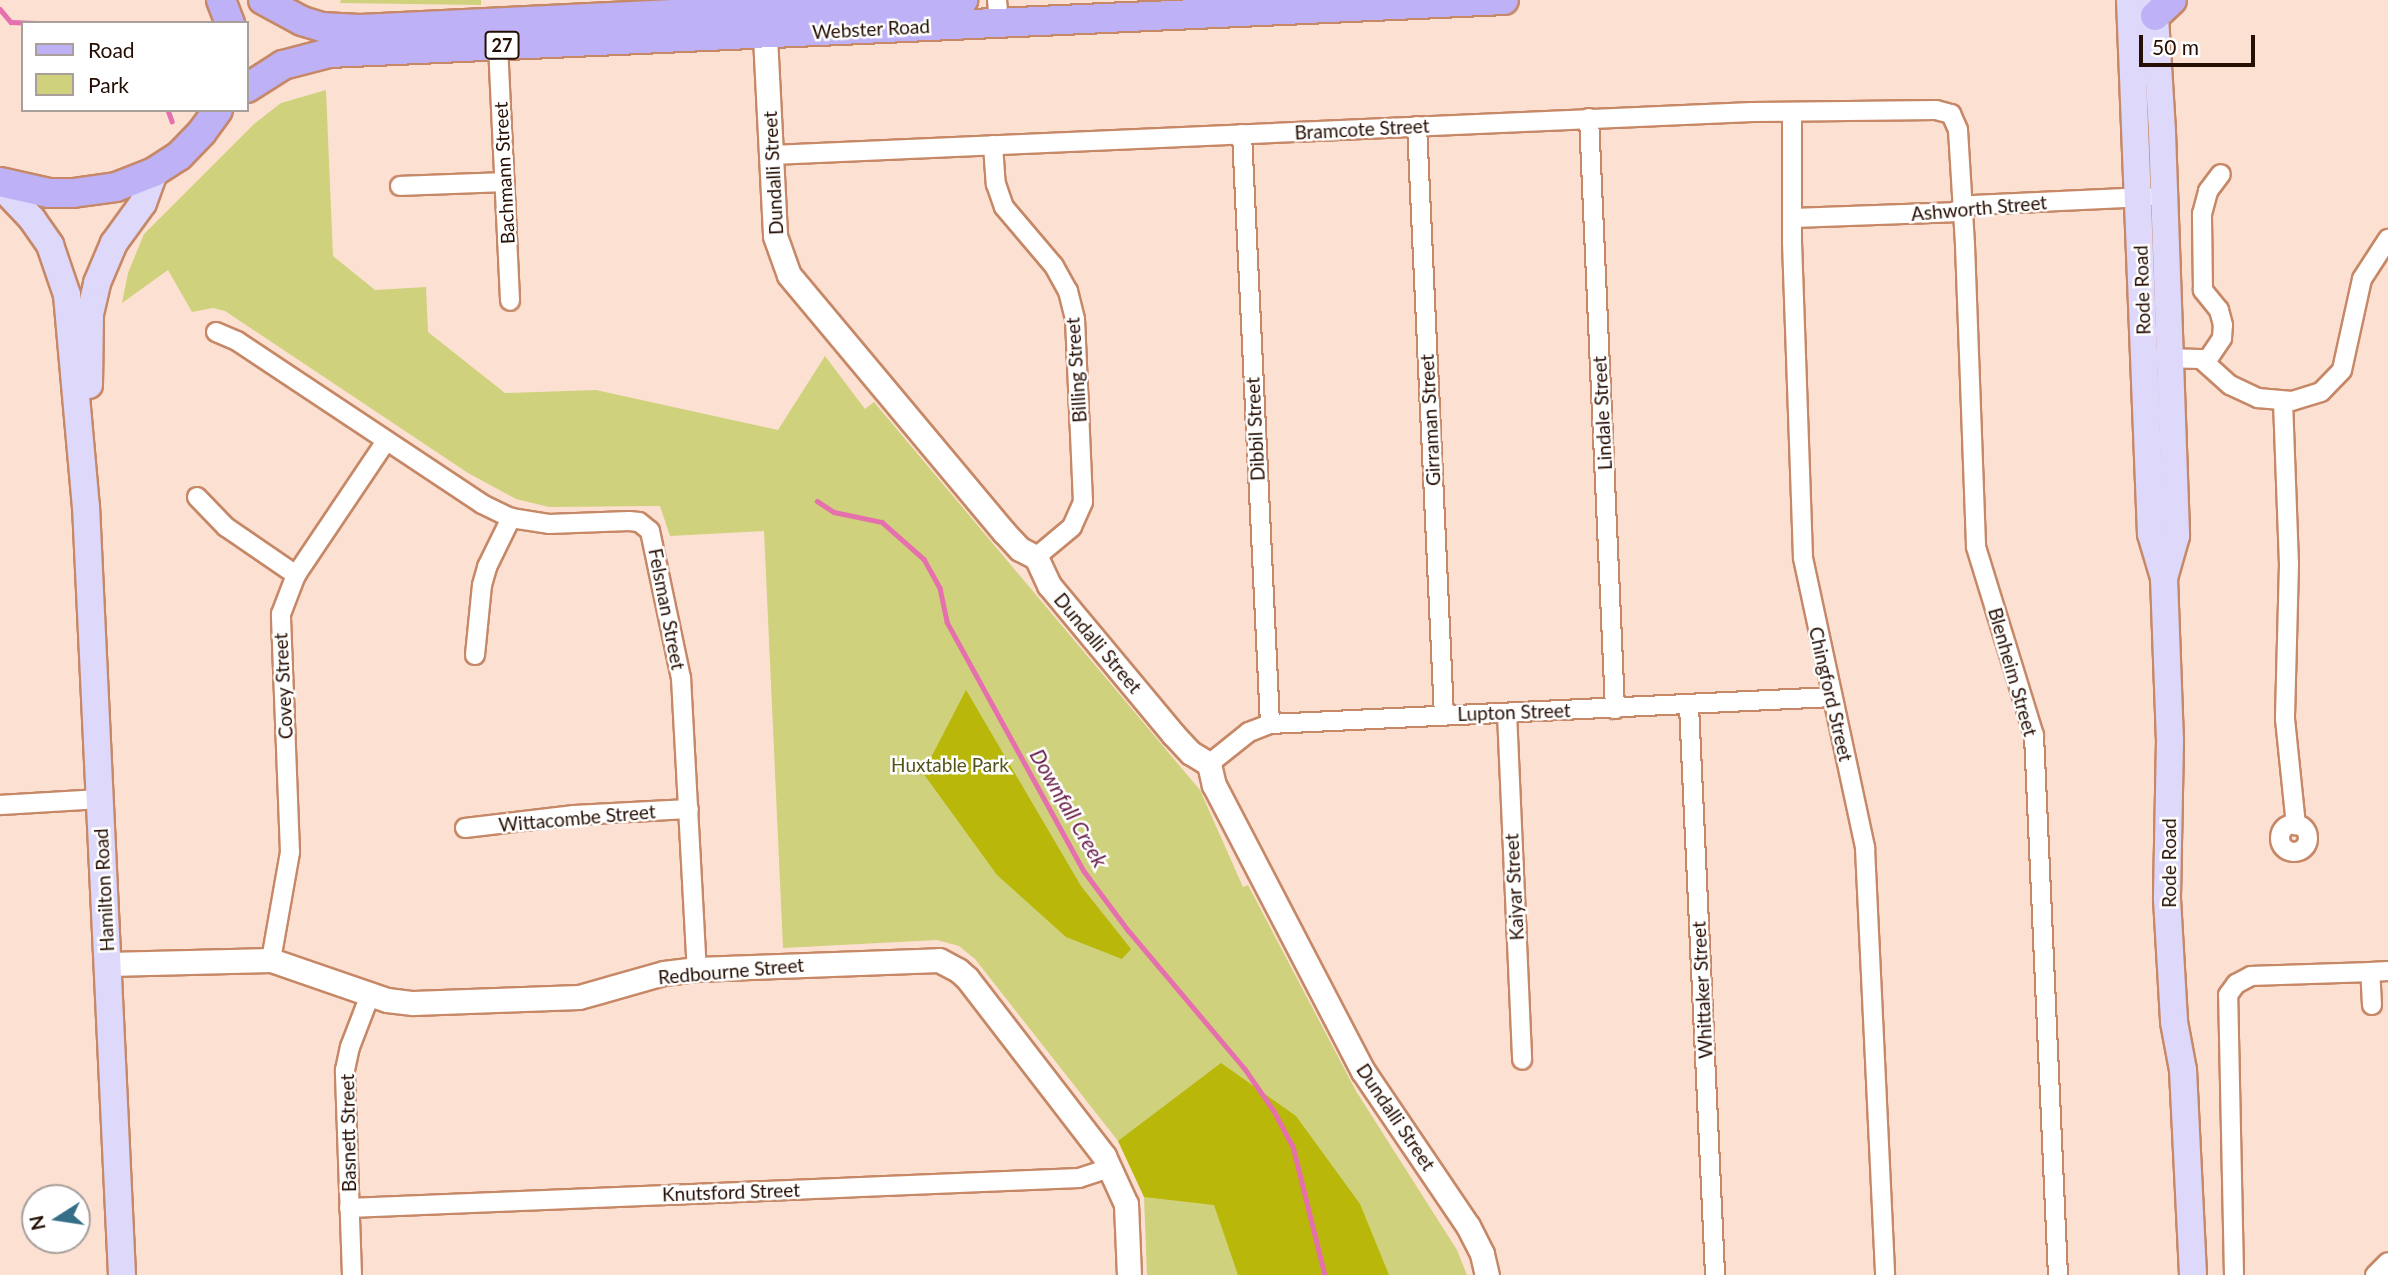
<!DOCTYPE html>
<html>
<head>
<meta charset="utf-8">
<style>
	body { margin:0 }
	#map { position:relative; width:2388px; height:1275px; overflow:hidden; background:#fce1d3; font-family:Lato,sans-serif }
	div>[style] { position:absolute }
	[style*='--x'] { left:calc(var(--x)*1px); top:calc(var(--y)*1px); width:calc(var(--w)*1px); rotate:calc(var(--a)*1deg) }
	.green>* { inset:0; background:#cfd17c }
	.forest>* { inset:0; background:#b8b70a }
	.stream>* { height:4.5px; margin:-2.25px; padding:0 2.25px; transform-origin:2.25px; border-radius:2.25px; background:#e66fae }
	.roads { filter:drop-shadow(2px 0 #c68867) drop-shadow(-2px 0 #c68867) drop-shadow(0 2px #c68867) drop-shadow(0 -2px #c68867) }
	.minor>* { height:18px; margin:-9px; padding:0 9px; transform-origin:9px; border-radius:9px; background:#fff }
	.minor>.ring { margin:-9px; padding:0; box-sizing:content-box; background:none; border:18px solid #fff; border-radius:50% }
	.tertiary>* { height:23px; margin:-11.5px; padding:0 11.5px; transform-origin:11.5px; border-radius:11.5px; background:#fff }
	.secondary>* { height:26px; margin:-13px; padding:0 13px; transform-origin:13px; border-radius:13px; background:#ded8fa }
	.primary>* { height:28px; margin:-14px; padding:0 14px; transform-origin:14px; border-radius:14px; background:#beb1f6 }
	span { translate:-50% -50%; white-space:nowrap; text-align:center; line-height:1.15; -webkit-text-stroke:5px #fff; paint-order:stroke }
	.shield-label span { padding:2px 5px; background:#fff; border:2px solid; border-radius:5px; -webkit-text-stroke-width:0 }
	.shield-label { font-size:18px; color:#250e03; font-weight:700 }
	.street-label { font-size:19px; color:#250e03 }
	.park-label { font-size:19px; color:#525219 }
	.water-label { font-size:21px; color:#671c47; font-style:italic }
	.legend { position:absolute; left:21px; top:21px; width:228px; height:91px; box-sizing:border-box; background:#fff; border:2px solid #a89f9a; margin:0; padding:9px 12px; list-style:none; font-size:21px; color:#250e03 }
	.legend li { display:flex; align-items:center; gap:14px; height:35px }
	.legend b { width:35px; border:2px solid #a89f9a }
	.north { position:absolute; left:21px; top:1184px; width:70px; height:70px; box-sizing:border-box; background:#fff; border:2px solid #a89f9a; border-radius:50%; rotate:258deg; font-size:19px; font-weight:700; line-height:28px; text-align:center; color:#250e03 }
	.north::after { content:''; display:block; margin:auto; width:24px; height:32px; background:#356e87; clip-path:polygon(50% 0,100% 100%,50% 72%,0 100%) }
	.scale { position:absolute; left:2139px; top:35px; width:116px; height:32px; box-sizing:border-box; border:4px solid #250e03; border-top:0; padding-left:9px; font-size:21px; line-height:24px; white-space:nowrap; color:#250e03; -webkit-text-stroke:5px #fff; paint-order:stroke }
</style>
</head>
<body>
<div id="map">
	<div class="green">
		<i style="clip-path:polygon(341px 0,481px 0,481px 5px,340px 3px)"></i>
		<i style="clip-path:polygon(326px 90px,333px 256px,375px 290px,426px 287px,428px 332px,505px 393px,596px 390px,778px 430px,825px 356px,865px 409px,874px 402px,1200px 790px,1243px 887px,1248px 885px,1356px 1091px,1457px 1250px,1467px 1275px,1147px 1275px,1144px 1197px,1135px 1171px,1118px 1141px,975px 959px,959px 946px,937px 940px,783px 948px,764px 531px,670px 536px,660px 506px,549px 507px,516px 499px,468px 473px,225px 311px,213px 308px,192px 312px,168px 270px,122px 303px,128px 273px,144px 234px,254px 124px,281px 103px)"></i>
	</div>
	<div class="forest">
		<i style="clip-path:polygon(966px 690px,1081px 886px,1131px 949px,1122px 959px,1066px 937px,997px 875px,923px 773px)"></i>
		<i style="clip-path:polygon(1221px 1063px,1296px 1116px,1360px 1204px,1389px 1275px,1238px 1275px,1214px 1205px,1144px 1197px,1118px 1141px)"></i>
	</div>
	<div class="stream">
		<i style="--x:0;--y:9;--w:17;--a:50"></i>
		<i style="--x:11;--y:22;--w:25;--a:2"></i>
		<i style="--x:168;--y:110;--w:12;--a:70"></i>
		<i style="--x:817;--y:501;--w:20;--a:33"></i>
		<i style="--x:834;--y:512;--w:49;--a:11.8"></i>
		<i style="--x:882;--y:522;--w:56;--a:41.4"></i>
		<i style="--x:924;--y:559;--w:33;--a:61"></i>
		<i style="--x:940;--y:588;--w:35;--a:78"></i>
		<i style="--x:947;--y:622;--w:284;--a:61.2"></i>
		<i style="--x:1084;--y:871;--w:74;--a:53.3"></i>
		<i style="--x:1128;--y:930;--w:182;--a:49.9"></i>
		<i style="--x:1245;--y:1069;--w:51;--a:55.4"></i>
		<i style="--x:1274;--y:1111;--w:40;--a:62"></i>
		<i style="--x:1293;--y:1146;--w:133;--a:76.1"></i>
	</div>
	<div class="roads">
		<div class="minor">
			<i style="--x:997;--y:0;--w:24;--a:85"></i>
			<i style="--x:498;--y:45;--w:256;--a:87.3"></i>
			<i style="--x:1792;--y:113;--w:129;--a:90"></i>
			<i style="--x:1792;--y:242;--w:316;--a:88"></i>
			<i style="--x:1803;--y:558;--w:297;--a:77.9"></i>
			<i style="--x:1865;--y:848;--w:427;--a:87.3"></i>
			<i style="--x:1589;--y:118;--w:592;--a:87.48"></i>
			<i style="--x:1417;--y:126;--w:590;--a:87.38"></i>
			<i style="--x:1242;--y:134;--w:591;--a:87.28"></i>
			<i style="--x:993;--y:145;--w:39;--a:86"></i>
			<i style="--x:996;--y:184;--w:24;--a:71"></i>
			<i style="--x:1004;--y:207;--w:77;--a:49.7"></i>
			<i style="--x:1054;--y:266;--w:29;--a:61"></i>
			<i style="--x:1068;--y:291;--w:29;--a:76"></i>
			<i style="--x:1075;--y:319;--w:183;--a:87.5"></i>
			<i style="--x:1083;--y:502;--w:27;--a:114"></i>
			<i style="--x:1072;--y:527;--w:47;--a:140.2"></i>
			<i style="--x:772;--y:155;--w:981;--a:-2.51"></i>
			<i style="--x:1752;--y:112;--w:184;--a:-0.6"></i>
			<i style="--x:1936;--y:110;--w:16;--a:15"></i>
			<i style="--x:1951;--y:114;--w:17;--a:66"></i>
			<i style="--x:1958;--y:130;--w:115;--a:86.5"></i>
			<i style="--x:1965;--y:245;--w:302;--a:87.9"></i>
			<i style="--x:1976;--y:547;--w:197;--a:72.9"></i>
			<i style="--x:2034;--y:735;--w:541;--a:87.46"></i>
			<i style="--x:400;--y:186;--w:104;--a:-2.2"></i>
			<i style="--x:1793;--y:218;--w:160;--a:-2.1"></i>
			<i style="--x:1953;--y:212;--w:21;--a:-19"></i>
			<i style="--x:1973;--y:205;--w:174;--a:-2.6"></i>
			<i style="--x:216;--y:332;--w:23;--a:23"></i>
			<i style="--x:237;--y:341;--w:294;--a:33.6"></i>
			<i style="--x:482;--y:504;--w:32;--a:26"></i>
			<i style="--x:511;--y:518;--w:38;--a:9"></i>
			<i style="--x:549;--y:524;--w:80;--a:-2.1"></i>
			<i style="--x:629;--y:521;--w:10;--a:6"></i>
			<i style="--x:639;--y:522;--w:14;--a:39"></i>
			<i style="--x:650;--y:531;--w:150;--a:78.1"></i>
			<i style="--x:681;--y:678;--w:291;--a:86.9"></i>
			<i style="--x:2159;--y:358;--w:42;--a:1.4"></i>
			<i style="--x:2201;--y:359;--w:39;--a:42"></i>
			<i style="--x:2230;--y:385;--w:31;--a:25"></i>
			<i style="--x:2258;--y:398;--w:34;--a:5"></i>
			<i style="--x:2292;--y:401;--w:30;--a:-17"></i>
			<i style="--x:2321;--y:392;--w:30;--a:-46"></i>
			<i style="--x:2342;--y:370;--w:93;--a:-77.6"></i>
			<i style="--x:2362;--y:279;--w:48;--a:-57"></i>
			<i style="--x:2206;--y:362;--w:29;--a:-56"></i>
			<i style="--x:2222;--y:338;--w:13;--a:-86"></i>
			<i style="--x:2223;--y:325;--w:16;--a:-105"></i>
			<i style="--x:2219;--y:310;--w:26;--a:-129"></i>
			<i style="--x:2203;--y:290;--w:76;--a:-90.8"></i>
			<i style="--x:2202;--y:214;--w:24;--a:-75"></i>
			<i style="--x:2208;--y:191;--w:21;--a:-53"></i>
			<i style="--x:2283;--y:401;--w:163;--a:87.9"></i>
			<i style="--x:2289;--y:564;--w:155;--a:91.5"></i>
			<i style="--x:2285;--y:719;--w:107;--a:84.1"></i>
			<i style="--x:197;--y:497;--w:42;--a:46"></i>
			<i style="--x:226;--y:527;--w:85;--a:34.4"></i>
			<i style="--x:475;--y:655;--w:70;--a:-84.3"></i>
			<i style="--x:482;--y:585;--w:19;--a:-74"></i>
			<i style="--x:487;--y:567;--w:55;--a:-63.9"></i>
			<i style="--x:1689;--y:706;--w:570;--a:87.38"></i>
			<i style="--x:1507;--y:713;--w:347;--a:87.5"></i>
			<i style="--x:1209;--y:764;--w:51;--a:-38.7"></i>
			<i style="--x:1249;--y:732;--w:22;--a:-21"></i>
			<i style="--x:1270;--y:724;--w:563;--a:-2.75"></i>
			<i style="--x:0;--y:805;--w:100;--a:-3.4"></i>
			<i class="ring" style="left:2280px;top:824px;width:10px;height:10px"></i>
			<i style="--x:465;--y:828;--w:110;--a:-6.8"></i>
			<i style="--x:574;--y:815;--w:115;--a:-3"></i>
			<i style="--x:271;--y:960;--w:110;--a:-80"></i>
			<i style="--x:290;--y:852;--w:238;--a:-92.2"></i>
			<i style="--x:281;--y:614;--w:42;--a:-69"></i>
			<i style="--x:296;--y:575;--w:161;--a:-56.1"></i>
			<i style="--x:2372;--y:1005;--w:33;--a:-93"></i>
			<i style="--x:2370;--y:972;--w:18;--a:-3"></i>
			<i style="--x:349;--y:1208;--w:731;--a:-2.35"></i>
			<i style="--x:1079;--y:1178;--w:33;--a:-18"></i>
			<i style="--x:352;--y:1275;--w:205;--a:-92"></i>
			<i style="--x:345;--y:1070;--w:24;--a:-78"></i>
			<i style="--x:350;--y:1047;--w:56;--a:-69"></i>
			<i style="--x:2234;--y:1275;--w:280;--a:-91.2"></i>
			<i style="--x:2228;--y:995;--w:14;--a:-54"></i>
			<i style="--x:2236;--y:984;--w:17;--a:-28"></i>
			<i style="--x:2251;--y:976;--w:119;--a:-1.9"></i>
			<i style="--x:2375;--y:1275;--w:18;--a:-45"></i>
		</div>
		<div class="tertiary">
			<i style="--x:764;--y:17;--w:219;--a:87.1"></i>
			<i style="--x:775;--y:236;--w:41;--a:70.3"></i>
			<i style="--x:789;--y:275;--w:335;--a:50.1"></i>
			<i style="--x:1004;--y:532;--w:23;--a:47"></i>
			<i style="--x:1020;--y:549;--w:18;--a:27"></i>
			<i style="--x:1036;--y:557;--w:31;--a:65"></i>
			<i style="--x:1049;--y:585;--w:194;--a:50.2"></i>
			<i style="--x:1173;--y:734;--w:26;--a:47"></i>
			<i style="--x:1191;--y:753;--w:21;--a:31"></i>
			<i style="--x:1209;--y:764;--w:22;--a:77"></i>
			<i style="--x:1214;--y:785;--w:322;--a:62.5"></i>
			<i style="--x:1363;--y:1071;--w:187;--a:55.9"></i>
			<i style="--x:1468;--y:1226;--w:31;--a:63"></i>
			<i style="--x:1482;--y:1254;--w:22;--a:77"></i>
			<i style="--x:108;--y:964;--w:163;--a:-1.4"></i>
			<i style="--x:271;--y:960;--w:123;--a:19"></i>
			<i style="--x:387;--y:1000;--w:26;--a:7"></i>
			<i style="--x:413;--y:1003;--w:166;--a:-2.1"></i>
			<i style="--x:579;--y:997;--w:88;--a:-15.8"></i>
			<i style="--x:664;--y:973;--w:33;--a:-7"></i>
			<i style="--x:697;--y:969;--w:242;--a:-2.1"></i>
			<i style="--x:939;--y:960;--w:21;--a:28"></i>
			<i style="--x:958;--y:970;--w:12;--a:42"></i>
			<i style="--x:967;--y:978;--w:225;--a:52.4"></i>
			<i style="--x:1104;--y:1156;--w:53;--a:65.4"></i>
			<i style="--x:1126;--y:1204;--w:71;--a:87.6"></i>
		</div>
		<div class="secondary">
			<i style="--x:2130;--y:0;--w:534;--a:87.75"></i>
			<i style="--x:2151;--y:534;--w:46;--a:73.5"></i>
			<i style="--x:2164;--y:578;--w:162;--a:87.9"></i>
			<i style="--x:2170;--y:740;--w:159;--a:91.1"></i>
			<i style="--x:2167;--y:899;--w:123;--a:86.7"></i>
			<i style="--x:2174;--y:1022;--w:49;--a:79.4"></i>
			<i style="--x:2183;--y:1070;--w:205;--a:87.2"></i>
			<i style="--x:2154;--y:0;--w:132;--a:86.5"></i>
			<i style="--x:2162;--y:132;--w:404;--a:88"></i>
			<i style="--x:2176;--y:536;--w:44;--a:105.9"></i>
			<i style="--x:0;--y:185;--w:47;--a:46.7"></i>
			<i style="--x:32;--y:219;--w:32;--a:55"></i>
			<i style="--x:50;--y:245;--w:53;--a:71.2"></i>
			<i style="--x:67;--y:295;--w:212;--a:84.9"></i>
			<i style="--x:86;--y:506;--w:770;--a:87.32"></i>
			<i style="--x:89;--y:385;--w:71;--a:-89.2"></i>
			<i style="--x:90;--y:314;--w:32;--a:-77"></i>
			<i style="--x:97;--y:283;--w:43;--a:-67"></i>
			<i style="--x:114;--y:243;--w:49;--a:-54.1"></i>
			<i style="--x:143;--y:203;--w:33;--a:-70"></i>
		</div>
		<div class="primary">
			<i style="--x:221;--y:0;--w:25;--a:69"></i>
			<i style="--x:263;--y:0;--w:44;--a:28.3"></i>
			<i style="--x:302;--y:21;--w:21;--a:17"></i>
			<i style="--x:322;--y:27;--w:38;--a:3"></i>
			<i style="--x:360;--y:29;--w:604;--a:-2.75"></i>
			<i style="--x:2155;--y:16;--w:23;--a:-43"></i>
			<i style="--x:247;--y:88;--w:43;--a:-32.6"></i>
			<i style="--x:283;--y:65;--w:48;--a:-14.6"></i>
			<i style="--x:329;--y:53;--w:1176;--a:-2.58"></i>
			<i style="--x:0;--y:182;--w:50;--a:12.7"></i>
			<i style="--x:49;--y:193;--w:24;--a:0"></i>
			<i style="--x:73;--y:193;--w:43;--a:-7.9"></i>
			<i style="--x:116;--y:187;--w:41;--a:-21.5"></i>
			<i style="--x:154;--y:172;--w:30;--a:-33"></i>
			<i style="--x:179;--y:156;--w:33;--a:-46"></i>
			<i style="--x:202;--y:132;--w:27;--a:-54"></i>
		</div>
	</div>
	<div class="shield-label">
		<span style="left:502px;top:45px">27</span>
	</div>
	<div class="street-label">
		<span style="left:871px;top:29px;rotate:-3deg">Webster Road</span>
		<span style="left:1362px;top:129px;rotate:-3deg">Bramcote Street</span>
		<span style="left:504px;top:173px;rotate:-93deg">Bachmann Street</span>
		<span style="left:773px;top:173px;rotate:-93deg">Dundalli Street</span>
		<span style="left:1979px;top:208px;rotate:-5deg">Ashworth Street</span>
		<span style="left:2142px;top:290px;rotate:-92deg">Rode Road</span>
		<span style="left:1076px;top:370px;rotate:-94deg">Billing Street</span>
		<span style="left:1602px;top:413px;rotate:-93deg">Lindale Street</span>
		<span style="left:1430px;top:420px;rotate:-93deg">Girraman Street</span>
		<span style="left:1255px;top:429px;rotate:-93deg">Dibbil Street</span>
		<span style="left:667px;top:609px;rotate:79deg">Felsman Street</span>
		<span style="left:1098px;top:643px;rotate:50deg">Dundalli Street</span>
		<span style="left:2013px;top:672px;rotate:74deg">Blenheim Street</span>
		<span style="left:283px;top:686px;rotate:-93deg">Covey Street</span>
		<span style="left:1831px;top:694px;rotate:77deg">Chingford Street</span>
		<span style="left:1514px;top:712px;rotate:-2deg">Lupton Street</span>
		<span style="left:577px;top:818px;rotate:-5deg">Wittacombe Street</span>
		<span style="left:2169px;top:863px;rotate:-90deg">Rode Road</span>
		<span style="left:1514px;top:887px;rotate:-93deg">Kaiyar Street</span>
		<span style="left:104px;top:890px;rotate:-93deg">Hamilton Road</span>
		<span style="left:731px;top:971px;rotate:-5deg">Redbourne Street</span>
		<span style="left:1702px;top:990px;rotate:-93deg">Whittaker Street</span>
		<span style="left:1396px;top:1117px;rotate:56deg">Dundalli Street</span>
		<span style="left:348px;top:1133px;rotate:-91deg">Basnett Street</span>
		<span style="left:731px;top:1192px;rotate:-2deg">Knutsford Street</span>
	</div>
	<div class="park-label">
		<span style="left:950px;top:765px">Huxtable Park</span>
	</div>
	<div class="water-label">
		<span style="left:1069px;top:808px;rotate:60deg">Downfall Creek</span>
	</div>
	<ul class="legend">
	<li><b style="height:9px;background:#beb1f6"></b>Road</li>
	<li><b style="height:19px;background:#cfd17c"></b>Park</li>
	</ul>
	<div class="north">N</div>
	<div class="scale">50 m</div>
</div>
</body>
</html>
